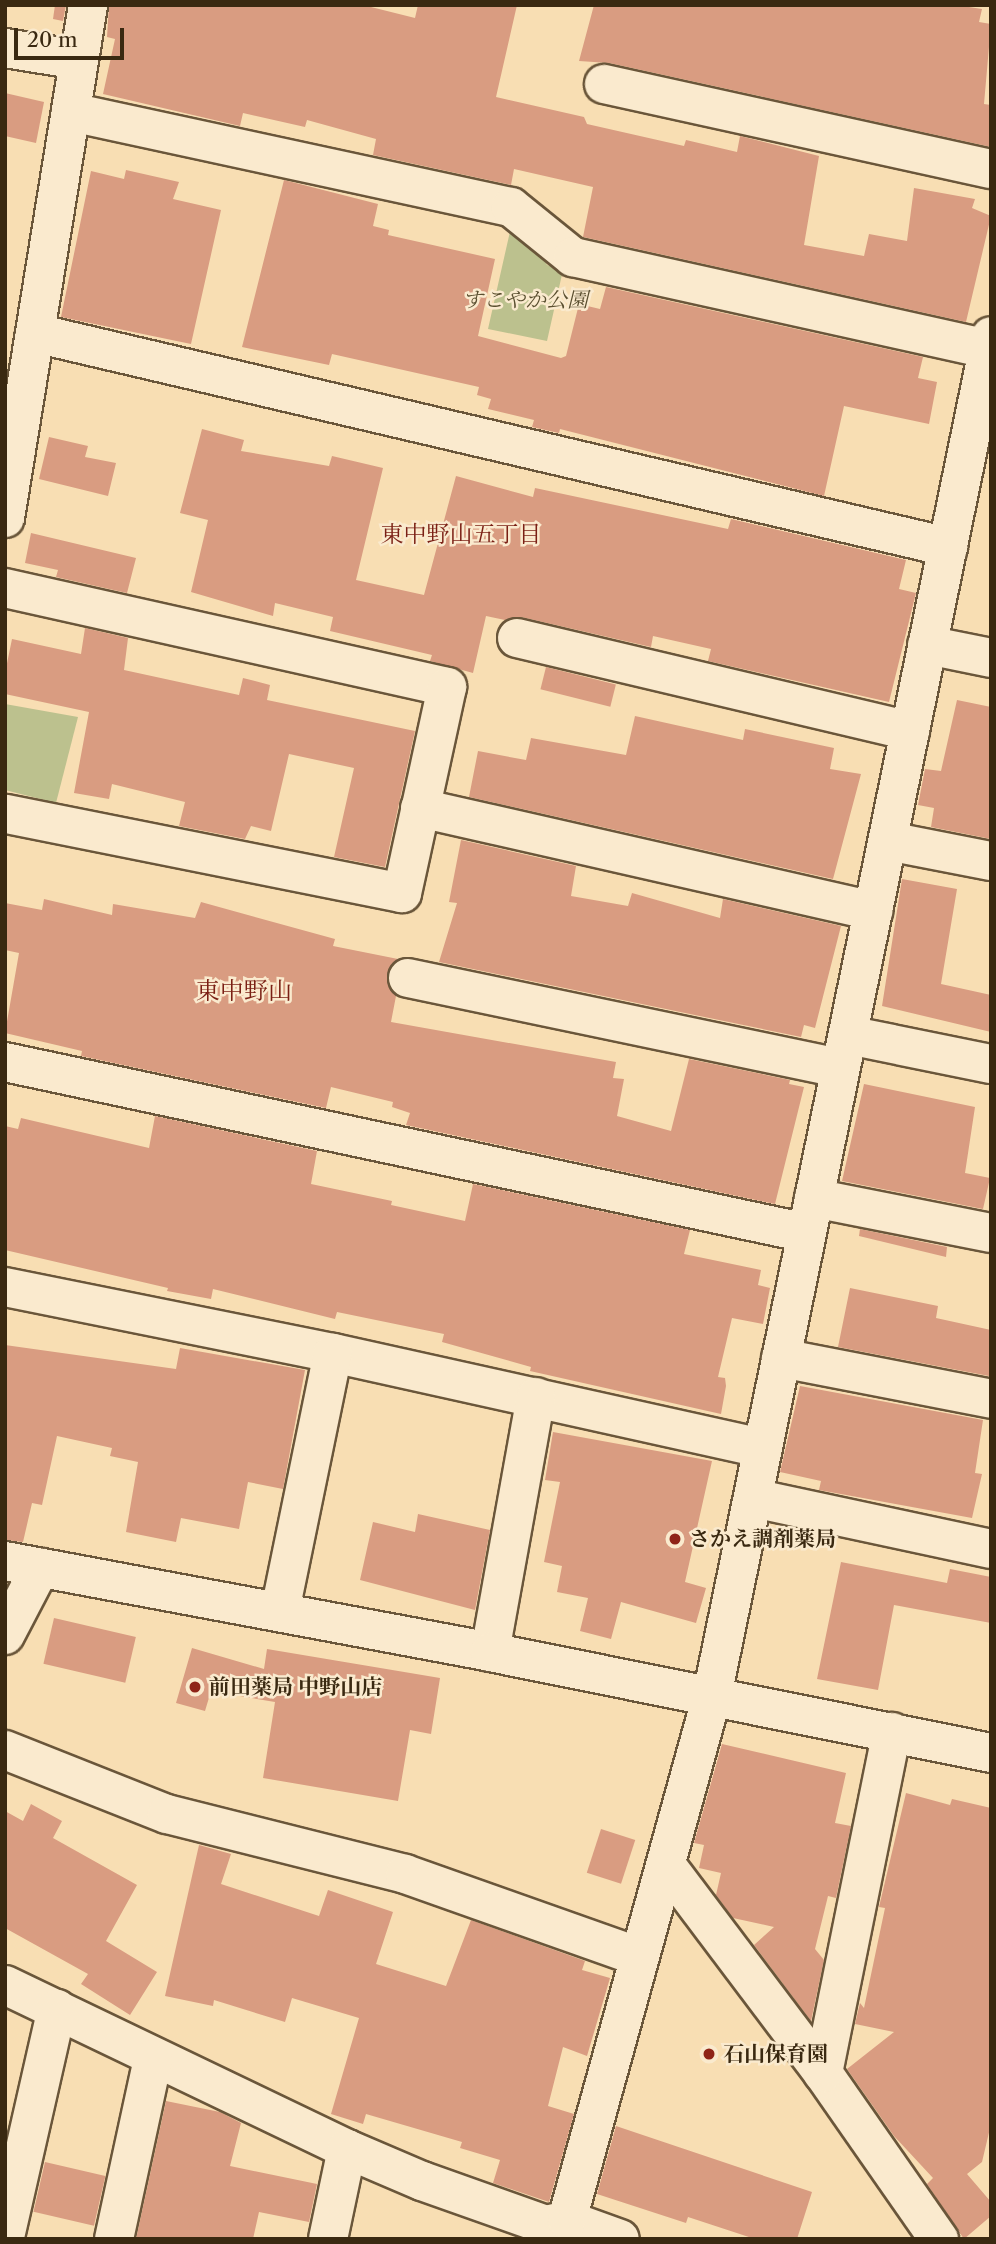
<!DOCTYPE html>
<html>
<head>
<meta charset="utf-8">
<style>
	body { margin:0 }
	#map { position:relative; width:996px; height:2244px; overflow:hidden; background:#f8deb3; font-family:"Libre Caslon Text","Noto Serif JP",serif }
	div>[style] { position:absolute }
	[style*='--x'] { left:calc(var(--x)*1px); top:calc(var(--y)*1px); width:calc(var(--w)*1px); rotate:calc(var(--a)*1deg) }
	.green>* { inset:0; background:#bcc18e }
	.building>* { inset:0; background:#d99c81; transform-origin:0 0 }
	.roads { filter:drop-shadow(2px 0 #6a563a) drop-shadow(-2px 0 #6a563a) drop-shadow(0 2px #6a563a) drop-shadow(0 -2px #6a563a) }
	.minor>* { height:38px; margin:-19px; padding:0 19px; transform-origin:19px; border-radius:19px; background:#faeace }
	.tertiary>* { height:38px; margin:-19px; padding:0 19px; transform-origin:19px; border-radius:19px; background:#faeace }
	.dots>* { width:19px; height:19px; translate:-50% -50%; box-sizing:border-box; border:4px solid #faeace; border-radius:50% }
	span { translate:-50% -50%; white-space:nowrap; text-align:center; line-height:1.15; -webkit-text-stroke:5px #faeace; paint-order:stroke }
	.park-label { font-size:21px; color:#5a4f30; font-style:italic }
	.poi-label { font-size:21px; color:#3a2911; font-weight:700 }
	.left { translate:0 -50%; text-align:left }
	.neighbourhood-label { font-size:23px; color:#7a1f14 }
	.quarter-label { font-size:24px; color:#7a1f14 }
	.frame { position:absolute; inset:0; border:7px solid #3a2911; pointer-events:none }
	.scale { position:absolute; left:14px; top:28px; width:110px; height:32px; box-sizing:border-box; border:4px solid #3a2911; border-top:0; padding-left:9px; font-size:21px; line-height:24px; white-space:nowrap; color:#3a2911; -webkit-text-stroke:5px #faeace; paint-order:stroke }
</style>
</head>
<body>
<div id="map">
	<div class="green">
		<i style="clip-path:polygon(511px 227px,528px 231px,547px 265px,563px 270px,547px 341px,488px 329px)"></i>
		<i style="clip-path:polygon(5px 704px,78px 717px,56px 803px,5px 790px)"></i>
	</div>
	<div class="building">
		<i style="clip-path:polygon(55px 5px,66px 5px,63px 21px,53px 19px)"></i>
		<i style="clip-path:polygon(109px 5px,363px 5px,415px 18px,418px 5px,517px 5px,496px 97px,584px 117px,587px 124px,684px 146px,686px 140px,737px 152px,740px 136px,819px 156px,804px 245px,864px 256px,869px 234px,907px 241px,914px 188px,975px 199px,972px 208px,991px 216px,966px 322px,583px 237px,593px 187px,514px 169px,511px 185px,373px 155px,376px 139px,307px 120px,305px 127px,243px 113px,240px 126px,103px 94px,115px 39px,107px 37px)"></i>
		<i style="clip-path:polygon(594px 5px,956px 5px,982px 9px,979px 22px,991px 24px,984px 104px,991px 105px,991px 147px,609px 63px,579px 61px)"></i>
		<i style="clip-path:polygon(5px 93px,44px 102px,36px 143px,5px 136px)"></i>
		<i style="clip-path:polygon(126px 170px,179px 182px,173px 199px,221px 210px,191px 344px,61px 317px,91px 171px,124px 179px)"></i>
		<i style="clip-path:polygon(284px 180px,378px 204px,373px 226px,389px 230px,388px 235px,495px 259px,478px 336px,561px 358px,566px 356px,579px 304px,600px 309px,606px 287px,923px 357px,918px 378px,937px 382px,929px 424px,844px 406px,824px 496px,560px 429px,559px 433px,532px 427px,534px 420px,488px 409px,491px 399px,477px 395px,479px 387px,332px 354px,329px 365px,242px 347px)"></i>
		<i style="clip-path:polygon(202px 429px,244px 440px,241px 451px,329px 466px,332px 456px,383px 468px,356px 580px,424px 595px,456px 476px,533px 497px,535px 488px,728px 529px,731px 519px,906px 560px,899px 589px,916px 593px,889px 702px,708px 661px,711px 649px,653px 636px,651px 647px,521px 617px,505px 620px,486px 616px,473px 673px,430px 661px,432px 655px,330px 631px,333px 617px,275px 603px,273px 616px,191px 592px,208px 520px,180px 513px)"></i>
		<i style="clip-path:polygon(49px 437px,88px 446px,85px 457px,116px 463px,108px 496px,39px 479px)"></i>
		<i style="clip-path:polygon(31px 533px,136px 558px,127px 593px,56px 577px,58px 570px,25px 563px)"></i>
		<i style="clip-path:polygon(85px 628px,128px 638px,124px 670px,239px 695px,243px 678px,270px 685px,267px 700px,415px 731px,385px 867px,334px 857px,354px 768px,289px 754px,271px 831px,251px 826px,245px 839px,179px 826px,185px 802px,112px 784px,109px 799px,74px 793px,89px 712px,5px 694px,5px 673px,12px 639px,81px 654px)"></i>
		<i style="left:546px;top:667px;width:72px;height:23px;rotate:14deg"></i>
		<i style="clip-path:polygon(957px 700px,991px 707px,991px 839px,931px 827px,934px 808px,918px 805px,925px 769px,941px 771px)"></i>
		<i style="clip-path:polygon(635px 716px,743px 740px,745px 729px,834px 748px,830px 769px,861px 774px,833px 879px,469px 797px,478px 751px,526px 760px,531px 738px,626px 755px)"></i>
		<i style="clip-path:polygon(461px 840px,576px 866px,571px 896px,628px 906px,632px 893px,720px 918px,723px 899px,841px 926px,815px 1028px,804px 1025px,801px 1037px,439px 962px,457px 903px,449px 902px)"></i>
		<i style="clip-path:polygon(902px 879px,957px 889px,941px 984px,991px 995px,991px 1032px,882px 1006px)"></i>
		<i style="clip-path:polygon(44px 899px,112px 915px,113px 904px,195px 918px,201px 902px,335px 939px,333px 946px,398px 959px,387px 974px,388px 985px,396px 996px,391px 1022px,616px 1062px,613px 1078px,624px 1079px,617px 1116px,671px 1131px,689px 1059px,790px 1080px,789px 1084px,804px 1087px,775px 1204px,406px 1125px,410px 1113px,392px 1107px,393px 1102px,331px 1087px,326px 1108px,81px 1056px,82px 1051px,5px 1033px,19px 953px,5px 950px,5px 903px,42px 910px)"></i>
		<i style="clip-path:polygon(864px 1084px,975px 1107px,965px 1173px,990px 1178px,983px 1209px,842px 1181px)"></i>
		<i style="clip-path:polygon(155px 1116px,317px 1151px,311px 1184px,392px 1201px,391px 1205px,465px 1221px,473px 1184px,690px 1230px,684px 1254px,761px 1270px,758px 1285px,770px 1288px,763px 1324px,732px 1318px,718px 1377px,725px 1378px,726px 1386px,721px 1414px,530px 1371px,531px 1367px,442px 1342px,444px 1334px,337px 1312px,335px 1319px,213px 1289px,211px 1299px,167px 1291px,168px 1288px,5px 1250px,5px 1126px,18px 1129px,21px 1118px,149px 1148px)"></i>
		<i style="clip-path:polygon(860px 1229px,947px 1247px,946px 1257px,859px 1236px)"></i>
		<i style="clip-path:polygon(850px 1288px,938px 1306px,936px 1318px,991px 1330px,989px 1376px,838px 1347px)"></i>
		<i style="clip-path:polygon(5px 1345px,176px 1369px,180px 1348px,305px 1370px,283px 1489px,248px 1482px,239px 1529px,181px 1518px,176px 1542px,126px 1532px,138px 1462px,110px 1456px,112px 1448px,57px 1436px,42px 1505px,32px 1503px,23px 1542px,5px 1540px)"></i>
		<i style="clip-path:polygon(800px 1386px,983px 1420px,975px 1473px,982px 1474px,972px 1518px,819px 1490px,821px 1481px,780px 1472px)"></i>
		<i style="clip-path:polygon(553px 1432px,712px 1461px,685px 1582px,706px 1588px,696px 1623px,621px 1602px,611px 1639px,580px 1631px,588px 1598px,557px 1592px,562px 1566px,544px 1562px,560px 1482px,545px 1480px)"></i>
		<i style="clip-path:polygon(418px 1514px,490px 1530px,475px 1610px,360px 1580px,373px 1522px,415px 1532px)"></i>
		<i style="clip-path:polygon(841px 1562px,947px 1583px,950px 1569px,991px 1577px,991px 1623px,894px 1605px,878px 1690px,817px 1679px)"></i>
		<i style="left:54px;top:1618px;width:84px;height:47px;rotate:13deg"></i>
		<i style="clip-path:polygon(192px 1648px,264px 1669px,267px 1649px,440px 1678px,431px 1734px,410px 1730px,398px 1801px,263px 1778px,275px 1702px,211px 1691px,205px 1711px,176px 1703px)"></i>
		<i style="clip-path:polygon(722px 1744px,846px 1773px,835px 1823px,851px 1826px,836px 1898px,828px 1896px,815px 1949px,824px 1960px,811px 2021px,754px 1945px,774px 1927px,733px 1918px,716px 1895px,721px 1873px,699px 1868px,704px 1845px,694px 1843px)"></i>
		<i style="clip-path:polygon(906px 1793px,950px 1805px,952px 1799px,991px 1808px,991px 2124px,982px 2162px,967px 2174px,991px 2202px,991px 2216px,964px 2239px,927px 2184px,933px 2178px,894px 2136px,847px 2069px,894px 2032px,855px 2024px,860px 2003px,864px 2008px,885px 1908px,879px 1907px)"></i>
		<i style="clip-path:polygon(31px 1804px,62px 1821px,53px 1838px,137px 1885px,106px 1941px,157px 1972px,130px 2015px,81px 1984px,88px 1974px,5px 1928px,5px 1811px,23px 1821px)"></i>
		<i style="left:601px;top:1829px;width:36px;height:46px;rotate:18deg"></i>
		<i style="clip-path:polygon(199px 1845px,231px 1854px,221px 1884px,319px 1916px,328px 1890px,393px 1912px,376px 1964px,446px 1986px,471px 1920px,585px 1961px,582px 1970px,610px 1978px,587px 2056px,563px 2047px,548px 2106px,574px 2114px,549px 2202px,493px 2183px,500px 2160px,460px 2148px,462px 2142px,366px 2114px,363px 2124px,331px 2114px,359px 2018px,292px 1998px,285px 2022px,214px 2000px,213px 2006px,165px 1996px)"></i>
		<i style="clip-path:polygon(166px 2101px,220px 2112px,241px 2123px,230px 2166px,317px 2184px,309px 2222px,259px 2212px,253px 2239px,136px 2239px)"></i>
		<i style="clip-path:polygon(616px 2126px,812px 2192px,797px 2239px,755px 2239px,688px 2217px,686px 2223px,597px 2194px)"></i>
		<i style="left:45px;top:2162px;width:62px;height:51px;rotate:13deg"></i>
	</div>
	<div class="roads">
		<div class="minor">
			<i style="--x:5;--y:48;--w:75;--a:9.2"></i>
			<i style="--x:604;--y:84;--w:396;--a:12.4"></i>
			<i style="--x:71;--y:112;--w:450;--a:12.2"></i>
			<i style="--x:511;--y:207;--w:80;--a:38.9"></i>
			<i style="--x:573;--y:257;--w:425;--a:12.5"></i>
			<i style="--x:35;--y:333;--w:938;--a:13.19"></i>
			<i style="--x:5;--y:518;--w:520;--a:-80.81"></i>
			<i style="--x:5;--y:588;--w:453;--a:12.6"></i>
			<i style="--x:447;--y:687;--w:211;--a:102.3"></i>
			<i style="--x:402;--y:893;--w:405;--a:-168.7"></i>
			<i style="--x:517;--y:638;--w:404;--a:13.3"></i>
			<i style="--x:927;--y:645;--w:65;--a:11.5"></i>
			<i style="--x:420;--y:808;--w:465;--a:12.8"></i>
			<i style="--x:888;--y:841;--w:105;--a:11"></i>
			<i style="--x:408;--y:978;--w:441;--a:11.8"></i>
			<i style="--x:848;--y:1035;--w:146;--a:11.5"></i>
			<i style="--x:5;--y:1062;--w:820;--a:12.04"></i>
			<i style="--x:814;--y:1198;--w:180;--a:11.2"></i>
			<i style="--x:5;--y:1287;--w:335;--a:11.4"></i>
			<i style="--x:333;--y:1353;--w:440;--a:12.5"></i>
			<i style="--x:781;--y:1358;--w:214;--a:11"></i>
			<i style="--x:753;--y:1498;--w:243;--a:12.1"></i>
			<i style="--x:280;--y:1611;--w:263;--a:-78.4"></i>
			<i style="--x:5;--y:1635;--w:76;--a:-62.4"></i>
			<i style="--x:490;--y:1652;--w:259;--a:-79.8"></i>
			<i style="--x:5;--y:1750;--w:174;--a:21.6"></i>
			<i style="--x:167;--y:1814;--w:245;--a:14.1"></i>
			<i style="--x:405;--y:1874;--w:246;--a:19.5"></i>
			<i style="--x:667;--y:1866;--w:259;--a:53"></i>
			<i style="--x:823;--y:2073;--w:203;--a:55.1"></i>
			<i style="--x:5;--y:1985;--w:379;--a:25.6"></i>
			<i style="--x:347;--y:2149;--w:82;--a:23.1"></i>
			<i style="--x:422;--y:2181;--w:132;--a:19.5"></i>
			<i style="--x:546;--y:2225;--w:22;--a:-13"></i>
			<i style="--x:567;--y:2220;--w:56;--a:19.7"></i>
			<i style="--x:823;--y:2073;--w:348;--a:-78.6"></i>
			<i style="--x:567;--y:2220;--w:544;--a:-74.53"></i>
			<i style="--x:712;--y:1696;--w:1388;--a:-78.41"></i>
			<i style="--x:5;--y:2237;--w:234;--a:-77.2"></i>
			<i style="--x:114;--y:2239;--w:184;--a:-77.8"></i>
			<i style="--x:328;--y:2239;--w:92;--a:-78.1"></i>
		</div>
		<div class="tertiary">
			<i style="--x:5;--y:1561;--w:493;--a:10.6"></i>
			<i style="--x:490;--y:1652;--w:511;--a:11.4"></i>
		</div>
	</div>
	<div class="dots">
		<i style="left:675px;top:1539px;background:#8f2418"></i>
		<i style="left:195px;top:1687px;background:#8f2418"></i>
		<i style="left:709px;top:2054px;background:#8f2418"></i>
	</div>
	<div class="park-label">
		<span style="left:525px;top:300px">すこやか公園</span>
	</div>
	<div class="poi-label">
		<span class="left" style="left:689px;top:1539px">さかえ調剤薬局</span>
		<span class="left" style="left:209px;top:1687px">前田薬局 中野山店</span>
		<span class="left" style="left:723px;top:2054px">石山保育園</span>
	</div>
	<div class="neighbourhood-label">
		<span style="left:461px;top:534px">東中野山五丁目</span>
	</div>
	<div class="quarter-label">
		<span style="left:244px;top:991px">東中野山</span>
	</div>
	<div class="frame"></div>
	<div class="scale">20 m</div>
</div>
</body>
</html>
